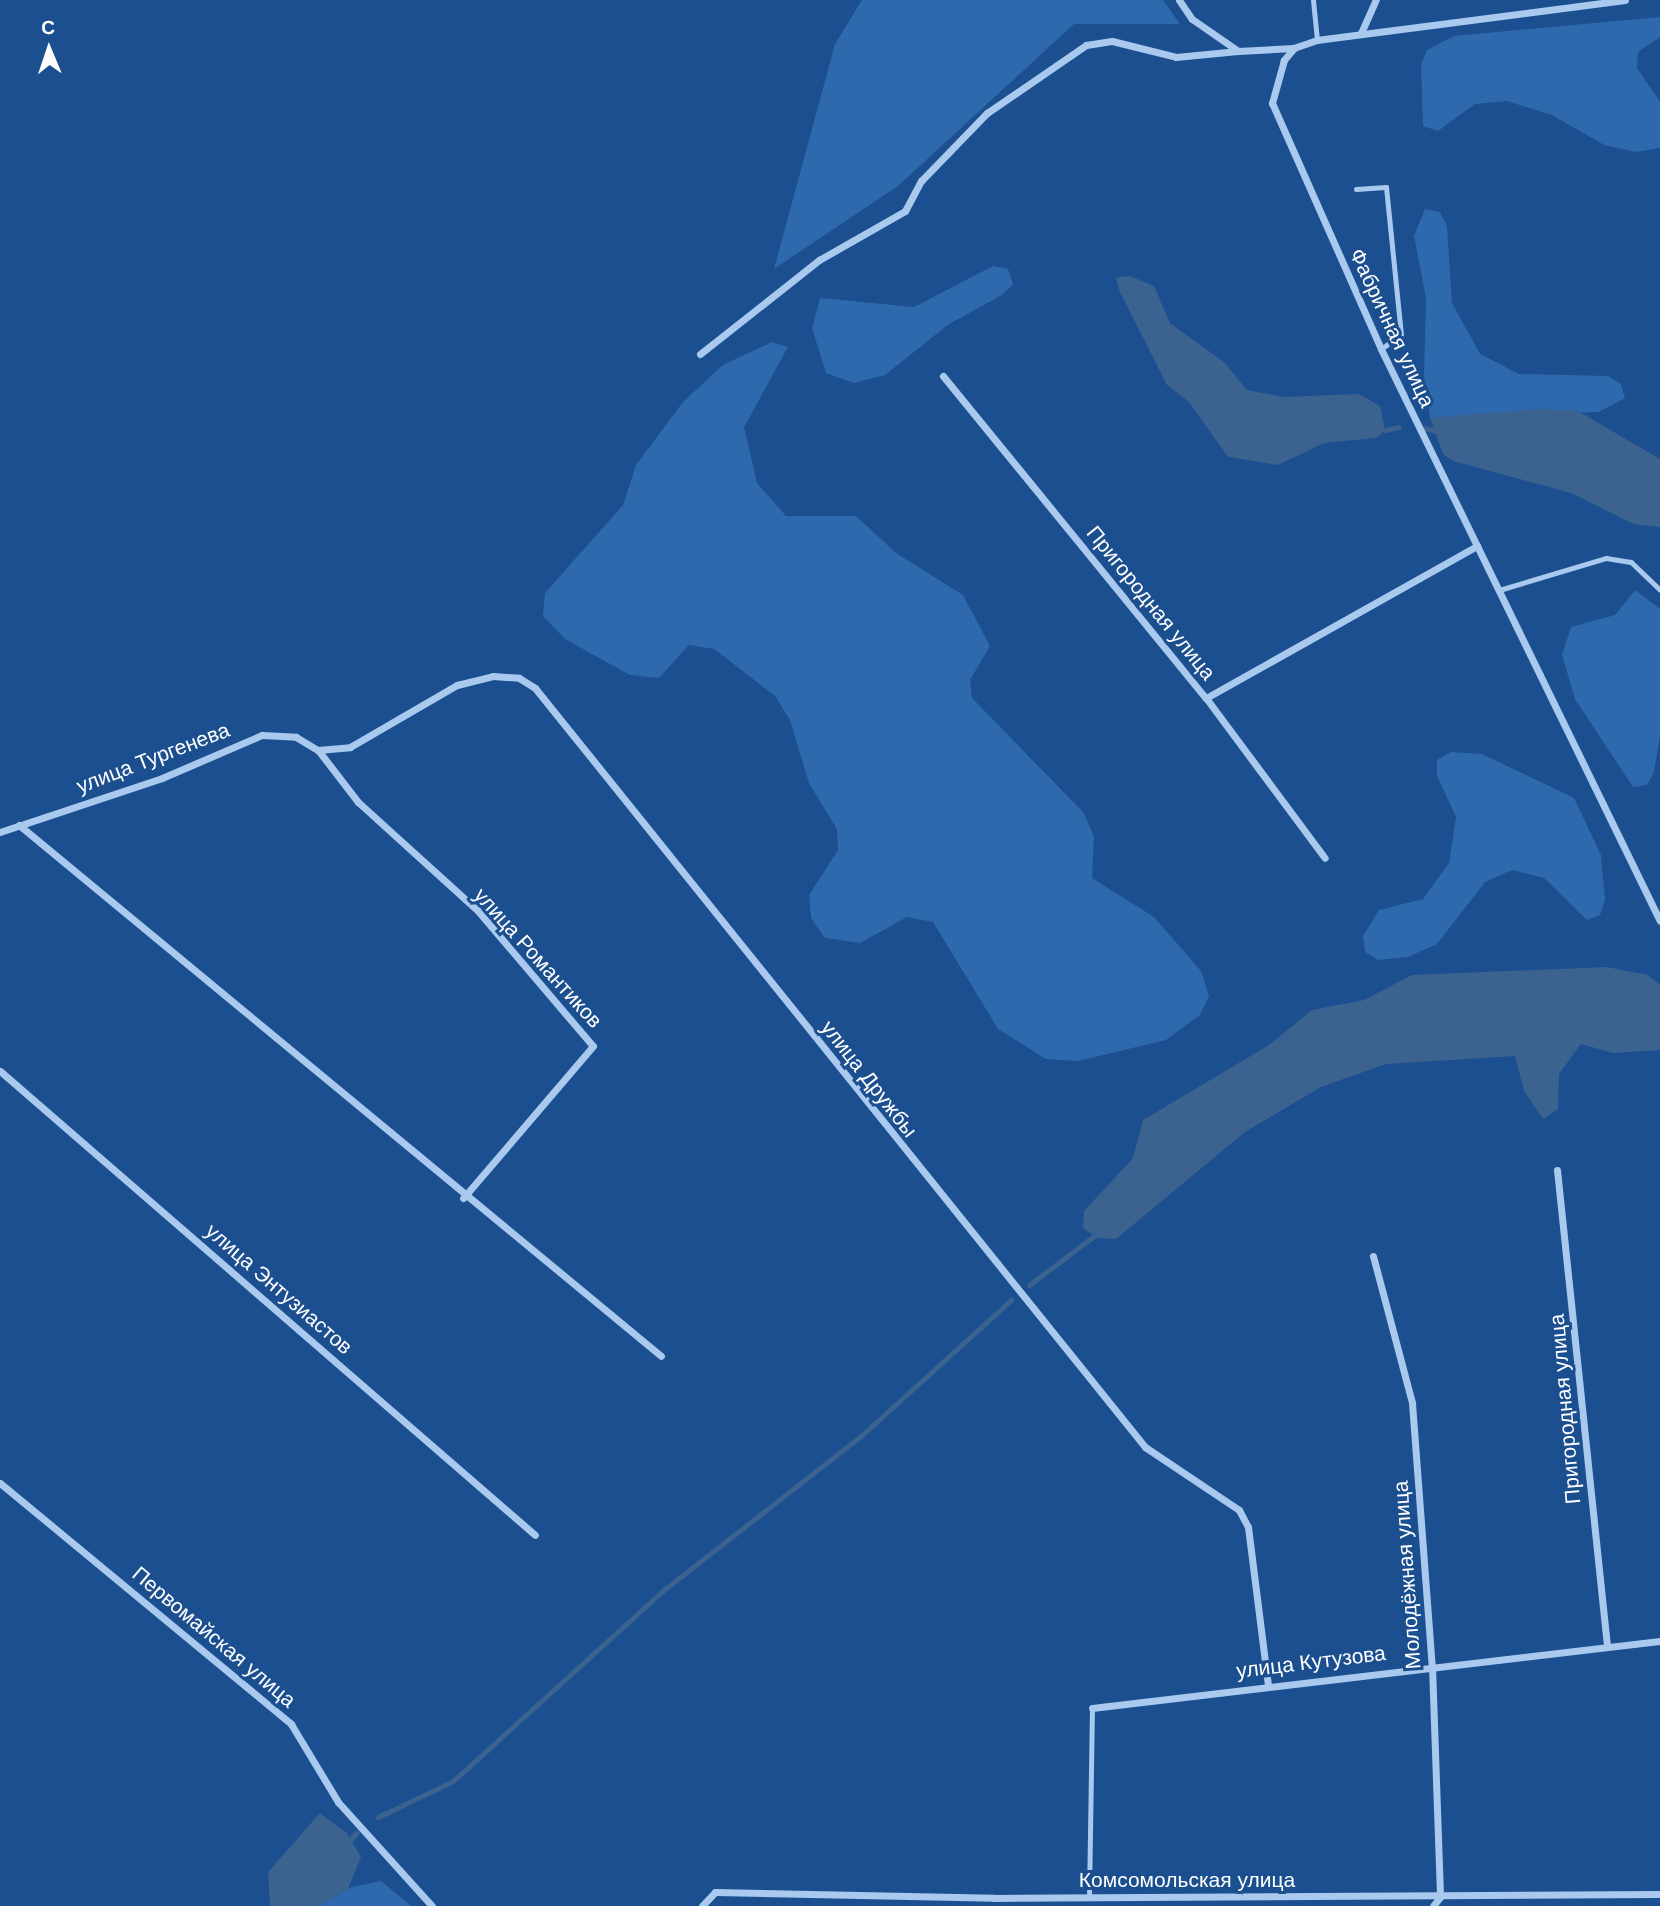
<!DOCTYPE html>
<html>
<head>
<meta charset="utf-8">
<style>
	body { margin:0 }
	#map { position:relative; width:1660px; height:1906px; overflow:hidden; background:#1b4f8f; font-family:Helvetica,sans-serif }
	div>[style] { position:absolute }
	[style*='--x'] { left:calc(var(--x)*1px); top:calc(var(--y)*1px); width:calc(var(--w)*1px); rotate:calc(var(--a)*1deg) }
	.green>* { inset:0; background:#2e69ad }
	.water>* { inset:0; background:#3c6290 }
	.stream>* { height:5px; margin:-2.5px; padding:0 2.5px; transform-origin:2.5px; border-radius:2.5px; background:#3c6290 }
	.service>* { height:5px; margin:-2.5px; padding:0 2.5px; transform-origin:2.5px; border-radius:2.5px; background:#a9c9ee }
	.minor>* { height:7px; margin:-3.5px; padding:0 3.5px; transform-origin:3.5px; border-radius:3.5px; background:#a9c9ee }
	span { translate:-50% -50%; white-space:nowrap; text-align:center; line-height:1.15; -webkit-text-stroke:6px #1b4f8f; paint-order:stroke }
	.street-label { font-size:21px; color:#fff }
	.north { position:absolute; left:14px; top:14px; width:70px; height:70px; -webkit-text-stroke:5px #1b4f8f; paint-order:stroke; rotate:358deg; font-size:19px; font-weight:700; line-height:28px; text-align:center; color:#fff }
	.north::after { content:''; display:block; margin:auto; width:24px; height:32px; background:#fff; clip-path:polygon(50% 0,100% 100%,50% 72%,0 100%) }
</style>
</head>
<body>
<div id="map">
	<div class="green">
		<i style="clip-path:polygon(862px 0,1163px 0,1180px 24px,1074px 24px,898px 186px,774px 269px,835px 44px)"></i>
		<i style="clip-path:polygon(1660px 17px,1660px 37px,1638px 52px,1637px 68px,1660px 102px,1660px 148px,1636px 152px,1604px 145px,1552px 115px,1507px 101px,1475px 104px,1438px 131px,1423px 126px,1421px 65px,1427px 50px,1454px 36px)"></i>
		<i style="clip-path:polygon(1425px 209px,1440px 212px,1447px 226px,1452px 303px,1480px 354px,1519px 374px,1608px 376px,1621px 384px,1625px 398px,1599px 412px,1430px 418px,1424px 375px,1426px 298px,1414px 236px)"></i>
		<i style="clip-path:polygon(993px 266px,1008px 269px,1013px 284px,1002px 295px,949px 324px,885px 375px,854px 383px,826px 373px,812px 328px,820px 298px,914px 307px)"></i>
		<i style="clip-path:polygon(772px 342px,788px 347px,744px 427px,757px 483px,786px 516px,856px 516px,896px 553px,963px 595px,990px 646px,970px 680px,972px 698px,1083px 812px,1094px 836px,1092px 878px,1154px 917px,1201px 971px,1209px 996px,1200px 1015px,1166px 1040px,1078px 1061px,1046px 1059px,998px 1029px,933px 922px,907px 917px,860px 943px,825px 938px,811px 918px,809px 895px,838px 850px,837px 829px,809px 783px,790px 720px,775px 696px,714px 649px,689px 645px,659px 678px,630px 675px,565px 639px,543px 616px,545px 593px,623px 505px,636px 465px,683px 402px,723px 365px)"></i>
		<i style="clip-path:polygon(1635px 590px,1660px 609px,1660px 736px,1654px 772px,1647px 785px,1633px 787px,1575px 699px,1562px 655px,1571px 627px,1615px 615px)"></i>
		<i style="clip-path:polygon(1451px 752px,1482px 754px,1574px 798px,1601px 855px,1605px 900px,1600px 915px,1587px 920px,1544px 878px,1512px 870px,1485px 882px,1437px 944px,1408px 957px,1378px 960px,1365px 952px,1363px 936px,1379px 910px,1423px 899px,1449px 863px,1456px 817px,1437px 776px,1437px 760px)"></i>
		<i style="clip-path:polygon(381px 1881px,411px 1906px,317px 1906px,352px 1887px)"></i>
	</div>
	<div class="water">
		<i style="clip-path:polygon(1130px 276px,1154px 286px,1170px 323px,1224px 362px,1247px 390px,1283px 397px,1359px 394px,1380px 406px,1385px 430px,1376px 438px,1324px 443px,1278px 465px,1228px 457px,1189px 402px,1167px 385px,1119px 290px,1116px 277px)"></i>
		<i style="clip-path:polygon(1540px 409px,1578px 411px,1660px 459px,1660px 527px,1633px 524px,1571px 493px,1453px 461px,1443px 454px,1430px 418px)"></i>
		<i style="clip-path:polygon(1607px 967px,1648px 975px,1660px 985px,1660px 1050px,1613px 1053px,1581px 1044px,1559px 1074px,1558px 1109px,1543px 1119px,1524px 1091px,1515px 1056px,1386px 1064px,1321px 1087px,1245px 1132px,1116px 1239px,1098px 1238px,1083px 1228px,1084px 1211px,1133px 1158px,1143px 1120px,1269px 1045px,1312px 1010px,1364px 1000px,1412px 975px)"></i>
		<i style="clip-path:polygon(320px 1813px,347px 1833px,361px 1857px,348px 1889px,317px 1906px,270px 1906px,268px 1872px)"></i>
	</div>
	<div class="stream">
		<i style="--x:1425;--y:428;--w:18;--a:16"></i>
		<i style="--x:1385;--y:430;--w:14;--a:-12"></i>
		<i style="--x:1029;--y:1285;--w:88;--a:-37.1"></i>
		<i style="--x:378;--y:1817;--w:83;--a:-25.6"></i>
		<i style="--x:453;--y:1781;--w:286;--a:-42.2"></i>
		<i style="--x:665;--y:1589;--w:250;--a:-38"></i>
		<i style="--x:862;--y:1435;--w:202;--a:-42.2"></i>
		<i style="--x:346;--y:1844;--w:16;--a:-47"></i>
	</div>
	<div class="service">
		<i style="--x:1313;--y:0;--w:40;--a:84.3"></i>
		<i style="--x:1356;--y:189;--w:30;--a:-4"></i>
		<i style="--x:1386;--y:187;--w:148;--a:84.2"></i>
		<i style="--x:1401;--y:334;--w:25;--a:143"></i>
		<i style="--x:1499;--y:590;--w:112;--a:-16.7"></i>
		<i style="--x:1606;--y:558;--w:25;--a:9"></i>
		<i style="--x:1631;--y:562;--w:40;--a:44"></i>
		<i style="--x:1089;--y:1897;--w:189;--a:-89.1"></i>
	</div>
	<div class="minor">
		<i style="--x:1179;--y:0;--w:23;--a:56"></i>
		<i style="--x:1192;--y:19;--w:56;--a:34.8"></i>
		<i style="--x:1238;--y:51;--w:56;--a:-3.1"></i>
		<i style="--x:1625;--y:0;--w:311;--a:172.6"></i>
		<i style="--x:1317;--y:40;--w:24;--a:161"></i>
		<i style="--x:1294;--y:48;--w:16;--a:130"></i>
		<i style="--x:1284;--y:60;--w:45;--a:105.6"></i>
		<i style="--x:1272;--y:103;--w:269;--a:66.1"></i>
		<i style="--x:1381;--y:349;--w:636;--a:64"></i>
		<i style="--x:1361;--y:33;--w:36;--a:-66"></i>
		<i style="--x:700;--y:354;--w:152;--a:-38.3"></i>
		<i style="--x:819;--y:260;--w:99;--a:-29.7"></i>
		<i style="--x:905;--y:211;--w:34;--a:-62"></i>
		<i style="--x:921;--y:181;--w:95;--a:-45.9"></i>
		<i style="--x:987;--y:113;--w:120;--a:-34.5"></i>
		<i style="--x:1086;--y:45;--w:26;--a:-9"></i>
		<i style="--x:1112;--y:41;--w:66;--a:14"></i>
		<i style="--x:1176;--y:57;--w:62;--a:-5.5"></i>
		<i style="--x:943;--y:376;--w:416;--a:50.8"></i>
		<i style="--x:1206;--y:698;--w:199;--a:53.4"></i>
		<i style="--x:1206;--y:698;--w:311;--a:-29.3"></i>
		<i style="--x:318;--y:750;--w:32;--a:-5"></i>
		<i style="--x:350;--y:747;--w:124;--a:-30.1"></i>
		<i style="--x:457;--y:685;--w:37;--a:-14"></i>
		<i style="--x:493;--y:676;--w:26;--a:4"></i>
		<i style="--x:519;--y:678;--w:19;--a:32"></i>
		<i style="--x:535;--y:688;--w:974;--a:51.21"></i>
		<i style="--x:1145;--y:1447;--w:113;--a:33.8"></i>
		<i style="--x:1239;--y:1510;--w:19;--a:62"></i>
		<i style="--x:1248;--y:1527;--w:159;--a:82.8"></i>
		<i style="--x:19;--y:825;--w:833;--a:39.59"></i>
		<i style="--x:0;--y:832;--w:171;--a:-18.4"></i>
		<i style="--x:162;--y:778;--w:109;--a:-23.3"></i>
		<i style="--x:262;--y:735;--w:34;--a:3"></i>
		<i style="--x:296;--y:737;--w:26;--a:31"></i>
		<i style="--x:318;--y:750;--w:66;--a:52.4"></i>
		<i style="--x:358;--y:802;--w:162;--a:42.2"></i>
		<i style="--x:478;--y:911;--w:177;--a:49.6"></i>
		<i style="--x:593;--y:1046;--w:200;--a:130.5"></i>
		<i style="--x:0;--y:1071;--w:708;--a:40.93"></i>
		<i style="--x:1557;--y:1170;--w:478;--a:84"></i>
		<i style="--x:1373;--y:1256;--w:152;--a:75.1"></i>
		<i style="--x:1412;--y:1403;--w:264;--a:85.7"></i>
		<i style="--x:1432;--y:1666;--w:231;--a:88"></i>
		<i style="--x:1440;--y:1897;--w:11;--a:128"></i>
		<i style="--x:0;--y:1483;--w:378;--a:39.6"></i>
		<i style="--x:291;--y:1724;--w:91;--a:58.9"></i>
		<i style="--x:338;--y:1802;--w:140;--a:47.9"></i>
		<i style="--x:1092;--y:1708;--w:572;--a:-6.73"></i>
		<i style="--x:702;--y:1906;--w:19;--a:-47"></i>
		<i style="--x:715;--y:1892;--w:279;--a:1.2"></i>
		<i style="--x:994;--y:1898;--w:666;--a:-0.34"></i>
	</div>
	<div class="street-label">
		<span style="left:1392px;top:328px;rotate:65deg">Фабричная улица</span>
		<span style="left:1151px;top:603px;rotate:51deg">Пригородная улица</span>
		<span style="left:153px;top:758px;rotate:-21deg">улица Тургенева</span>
		<span style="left:538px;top:958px;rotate:48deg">улица Романтиков</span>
		<span style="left:869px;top:1079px;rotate:52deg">улица Дружбы</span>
		<span style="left:279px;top:1289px;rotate:41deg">улица Энтузиастов</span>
		<span style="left:1565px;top:1409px;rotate:-95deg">Пригородная улица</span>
		<span style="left:1407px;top:1575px;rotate:-94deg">Молодёжная улица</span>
		<span style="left:214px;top:1637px;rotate:40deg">Первомайская улица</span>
		<span style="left:1311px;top:1662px;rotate:-7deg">улица Кутузова</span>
		<span style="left:1187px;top:1880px">Комсомольская улица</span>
	</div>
	<div class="north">С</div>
</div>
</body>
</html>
